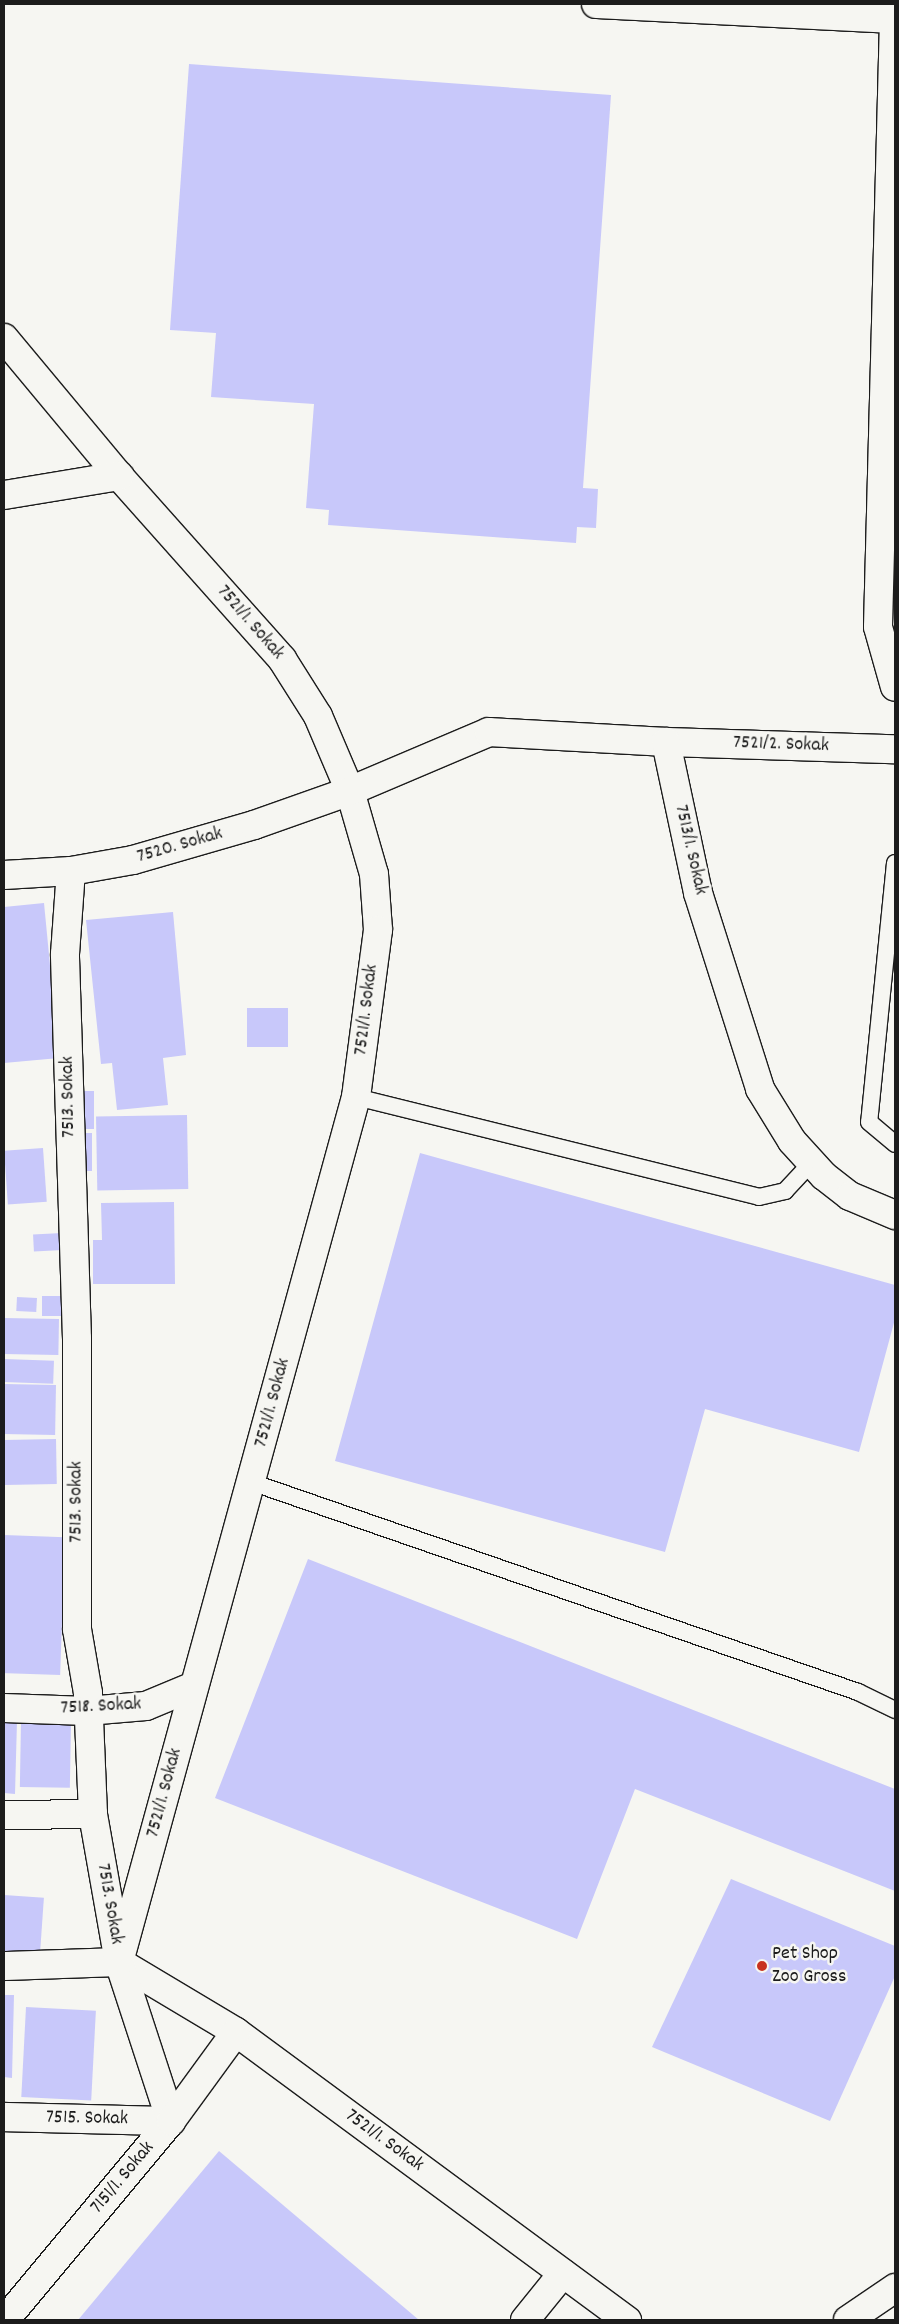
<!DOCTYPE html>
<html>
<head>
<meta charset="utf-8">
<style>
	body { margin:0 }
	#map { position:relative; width:899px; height:2324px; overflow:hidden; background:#f6f6f2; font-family:Dekko,sans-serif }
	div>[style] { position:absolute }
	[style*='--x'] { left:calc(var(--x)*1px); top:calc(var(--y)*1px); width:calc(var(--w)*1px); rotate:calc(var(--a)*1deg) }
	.building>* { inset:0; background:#c8c8fa; transform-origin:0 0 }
	.roads { filter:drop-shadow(1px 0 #1c1c1c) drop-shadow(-1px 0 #1c1c1c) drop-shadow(0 1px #1c1c1c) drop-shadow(0 -1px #1c1c1c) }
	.service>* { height:16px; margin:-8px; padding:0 8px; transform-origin:8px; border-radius:8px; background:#f6f6f2 }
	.minor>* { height:28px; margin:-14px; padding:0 14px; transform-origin:14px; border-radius:14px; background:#f6f6f2 }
	.dots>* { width:14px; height:14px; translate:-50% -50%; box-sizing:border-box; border:2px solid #f6f6f2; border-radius:50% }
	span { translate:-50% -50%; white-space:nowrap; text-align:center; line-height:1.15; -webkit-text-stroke:5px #f6f6f2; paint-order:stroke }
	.street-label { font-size:20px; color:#1c1c1c }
	.poi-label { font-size:20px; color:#1c1c1c }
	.left { translate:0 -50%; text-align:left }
	.frame { position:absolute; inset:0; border:5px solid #1c1c1c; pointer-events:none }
</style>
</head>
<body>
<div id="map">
	<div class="building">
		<i style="clip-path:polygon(189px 64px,611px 95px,583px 488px,598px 489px,596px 528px,577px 527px,576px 543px,328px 525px,329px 510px,306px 508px,314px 404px,211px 397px,216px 333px,170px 330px)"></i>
		<i style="clip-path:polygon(44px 903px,59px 1058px,4px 1063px,4px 907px)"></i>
		<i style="clip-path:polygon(173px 912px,186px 1055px,163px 1058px,168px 1105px,117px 1110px,112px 1063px,101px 1064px,86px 920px)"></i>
		<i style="left:247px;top:1008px;width:41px;height:39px"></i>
		<i style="left:79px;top:1091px;width:15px;height:38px"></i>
		<i style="left:187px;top:1115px;width:74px;height:91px;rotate:89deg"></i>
		<i style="left:77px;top:1133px;width:15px;height:38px"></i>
		<i style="left:43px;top:1148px;width:54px;height:39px;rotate:86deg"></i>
		<i style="clip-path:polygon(420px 1153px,895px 1285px,895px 1319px,859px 1452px,705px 1409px,665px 1552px,335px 1461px)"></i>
		<i style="clip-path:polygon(174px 1202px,175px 1284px,93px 1284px,93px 1240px,102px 1240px,101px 1203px)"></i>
		<i style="left:62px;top:1233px;width:17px;height:29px;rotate:87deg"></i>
		<i style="left:42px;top:1296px;width:22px;height:20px"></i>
		<i style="left:17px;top:1297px;width:20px;height:14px;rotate:3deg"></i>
		<i style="left:4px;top:1318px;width:55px;height:36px;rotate:1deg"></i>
		<i style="left:4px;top:1359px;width:50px;height:23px;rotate:2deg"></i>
		<i style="left:4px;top:1384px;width:52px;height:50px;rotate:1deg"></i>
		<i style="left:56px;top:1439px;width:45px;height:52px;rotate:89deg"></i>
		<i style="left:4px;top:1535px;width:61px;height:138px;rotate:2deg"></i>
		<i style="clip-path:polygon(308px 1559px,895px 1789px,895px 1891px,635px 1789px,577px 1939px,215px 1798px)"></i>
		<i style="clip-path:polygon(4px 1720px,17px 1721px,15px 1794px,4px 1793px)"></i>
		<i style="left:21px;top:1721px;width:50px;height:66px;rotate:1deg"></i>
		<i style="clip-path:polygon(731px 1879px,895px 1946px,895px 1976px,830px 2121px,652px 2047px)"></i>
		<i style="left:4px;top:1895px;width:40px;height:61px;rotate:4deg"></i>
		<i style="clip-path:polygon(4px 1995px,14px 1995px,12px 2078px,4px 2077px)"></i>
		<i style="left:26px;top:2007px;width:70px;height:90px;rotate:3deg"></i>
		<i style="clip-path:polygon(219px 2151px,419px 2320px,78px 2320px)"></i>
	</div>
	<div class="roads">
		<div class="service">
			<i style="--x:895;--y:863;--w:260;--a:95.7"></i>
			<i style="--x:869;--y:1122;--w:34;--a:40"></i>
			<i style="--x:356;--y:1097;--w:415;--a:13.9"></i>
			<i style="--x:759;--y:1197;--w:27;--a:-13"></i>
			<i style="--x:785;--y:1191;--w:40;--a:-47"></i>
			<i style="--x:251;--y:1482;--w:642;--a:19.08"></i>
			<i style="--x:858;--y:1692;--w:41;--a:25.9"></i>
		</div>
		<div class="minor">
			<i style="--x:596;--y:4;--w:299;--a:2.9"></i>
			<i style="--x:894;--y:19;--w:608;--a:91.51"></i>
			<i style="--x:878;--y:627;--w:62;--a:74.2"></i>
			<i style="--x:4;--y:338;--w:180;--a:50.2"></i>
			<i style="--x:119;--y:476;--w:245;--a:48.3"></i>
			<i style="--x:282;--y:659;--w:67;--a:57.7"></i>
			<i style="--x:318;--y:716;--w:82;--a:66.9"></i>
			<i style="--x:350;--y:791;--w:86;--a:73.9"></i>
			<i style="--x:374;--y:874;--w:56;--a:85.9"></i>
			<i style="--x:378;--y:930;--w:168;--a:97.5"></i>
			<i style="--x:356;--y:1097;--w:897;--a:105.32"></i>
			<i style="--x:119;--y:1962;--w:136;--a:30.9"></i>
			<i style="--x:236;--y:2032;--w:486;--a:36.4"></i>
			<i style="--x:4;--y:495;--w:117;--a:-9.4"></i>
			<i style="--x:666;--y:742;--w:229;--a:1.8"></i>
			<i style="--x:4;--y:875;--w:67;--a:-3.4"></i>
			<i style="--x:71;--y:871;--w:63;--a:-10.1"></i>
			<i style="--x:133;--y:860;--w:126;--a:-16.1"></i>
			<i style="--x:254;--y:825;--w:102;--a:-19.5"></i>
			<i style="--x:350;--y:791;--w:151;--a:-23"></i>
			<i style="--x:489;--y:732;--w:177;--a:3.2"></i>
			<i style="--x:666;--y:742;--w:154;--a:78"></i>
			<i style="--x:698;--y:893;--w:206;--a:72.4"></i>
			<i style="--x:760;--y:1089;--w:61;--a:58.4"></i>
			<i style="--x:792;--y:1141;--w:47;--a:47.6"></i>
			<i style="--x:824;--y:1176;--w:33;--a:38"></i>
			<i style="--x:850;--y:1196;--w:49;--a:22.9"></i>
			<i style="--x:4;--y:1708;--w:83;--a:2.1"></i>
			<i style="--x:87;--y:1711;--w:59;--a:-4.8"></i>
			<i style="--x:146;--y:1706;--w:52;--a:-22.6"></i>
			<i style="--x:4;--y:1815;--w:89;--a:-0.6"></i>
			<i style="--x:4;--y:1966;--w:115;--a:-2"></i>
			<i style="--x:4;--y:2117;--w:167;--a:1.4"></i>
			<i style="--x:171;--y:2121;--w:167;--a:-108.1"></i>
			<i style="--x:119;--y:1962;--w:150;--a:-100"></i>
			<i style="--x:93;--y:1814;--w:121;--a:-92.4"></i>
			<i style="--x:88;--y:1693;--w:65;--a:-99.8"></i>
			<i style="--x:77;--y:1629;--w:290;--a:-90"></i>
			<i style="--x:77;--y:1339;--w:385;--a:-91.8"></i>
			<i style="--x:65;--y:954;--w:83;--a:-85.9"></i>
			<i style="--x:5;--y:2320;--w:259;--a:-50.2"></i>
			<i style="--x:171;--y:2121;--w:110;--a:-53.9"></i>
			<i style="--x:525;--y:2320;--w:60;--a:-51"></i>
			<i style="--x:848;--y:2320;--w:57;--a:-34.2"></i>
		</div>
	</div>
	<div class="dots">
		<i style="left:762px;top:1966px;background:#c8321e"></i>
	</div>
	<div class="street-label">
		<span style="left:250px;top:623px;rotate:49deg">7521/1. Sokak</span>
		<span style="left:781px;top:745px;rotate:2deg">7521/2. Sokak</span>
		<span style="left:180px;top:846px;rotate:-16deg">7520. Sokak</span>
		<span style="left:690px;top:850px;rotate:77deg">7513/1. Sokak</span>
		<span style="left:367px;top:1010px;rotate:-83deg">7521/1. Sokak</span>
		<span style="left:69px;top:1097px;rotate:-91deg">7513. Sokak</span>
		<span style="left:273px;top:1403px;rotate:-75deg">7521/1. Sokak</span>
		<span style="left:77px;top:1502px;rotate:-90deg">7513. Sokak</span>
		<span style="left:101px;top:1707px;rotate:-3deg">7518. Sokak</span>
		<span style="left:165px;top:1793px;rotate:-75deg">7521/1. Sokak</span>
		<span style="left:109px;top:1904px;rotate:80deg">7513. Sokak</span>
		<span style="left:87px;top:2119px;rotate:1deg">7515. Sokak</span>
		<span style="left:384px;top:2141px;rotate:36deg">7521/1. Sokak</span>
		<span style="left:123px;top:2178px;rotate:-50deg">7151/1. Sokak</span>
	</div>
	<div class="poi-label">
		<span class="left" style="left:772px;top:1966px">Pet Shop<br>Zoo Gross</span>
	</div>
	<div class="frame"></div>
</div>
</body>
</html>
